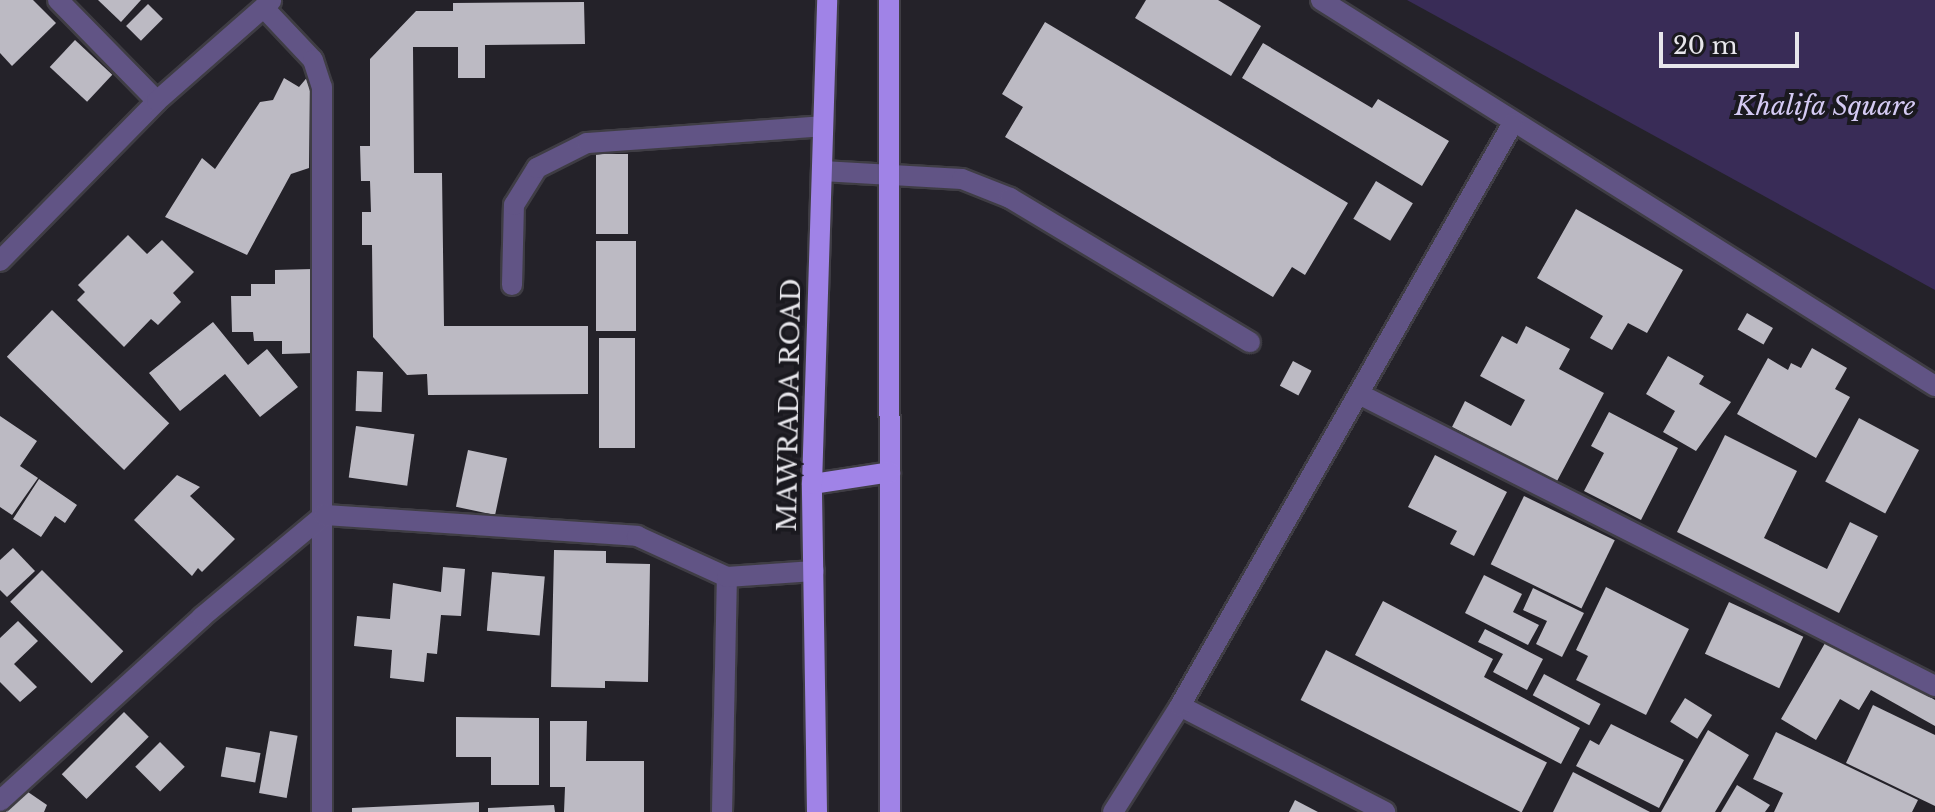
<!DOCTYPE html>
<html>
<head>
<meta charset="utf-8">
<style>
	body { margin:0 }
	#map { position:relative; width:1935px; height:812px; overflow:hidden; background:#242229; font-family:"Libre Baskerville",serif }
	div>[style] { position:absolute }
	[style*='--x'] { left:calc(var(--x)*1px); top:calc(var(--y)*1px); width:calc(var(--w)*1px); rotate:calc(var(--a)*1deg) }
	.green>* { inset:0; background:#392c57 }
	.building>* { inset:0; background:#bcbac3; transform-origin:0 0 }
	.roads { filter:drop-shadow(2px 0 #3f3d44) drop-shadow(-2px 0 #3f3d44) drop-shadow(0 2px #3f3d44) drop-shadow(0 -2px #3f3d44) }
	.service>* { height:20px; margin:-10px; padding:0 10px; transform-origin:10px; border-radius:10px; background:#615485 }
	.minor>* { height:20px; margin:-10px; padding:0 10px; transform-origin:10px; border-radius:10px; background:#615485 }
	.primary>* { height:20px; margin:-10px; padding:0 10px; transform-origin:10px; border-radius:10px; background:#a083e7 }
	span { translate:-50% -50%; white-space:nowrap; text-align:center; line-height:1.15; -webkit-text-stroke:8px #1a191f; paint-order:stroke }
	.park-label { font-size:26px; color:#d4caf3; font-style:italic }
	.street-label { font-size:26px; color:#e7e6eb }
	.scale { position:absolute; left:1659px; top:32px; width:140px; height:36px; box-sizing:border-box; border:4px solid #e7e6eb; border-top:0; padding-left:10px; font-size:24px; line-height:28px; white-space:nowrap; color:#e7e6eb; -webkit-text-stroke:6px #1a191f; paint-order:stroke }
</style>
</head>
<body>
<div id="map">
	<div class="green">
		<i style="clip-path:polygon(1407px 0,1935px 0,1935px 290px)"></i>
	</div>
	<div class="building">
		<i style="clip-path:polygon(0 0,33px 0,56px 23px,12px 66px,0 53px)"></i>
		<i style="clip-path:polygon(98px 0,141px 0,121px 22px)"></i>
		<i style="clip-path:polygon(1146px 0,1218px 0,1261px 26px,1231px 76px,1135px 18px)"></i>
		<i style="clip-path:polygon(584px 2px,585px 44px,485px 45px,485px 78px,458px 78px,458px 47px,413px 47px,414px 173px,442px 173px,444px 326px,588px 326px,588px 394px,428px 395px,427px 374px,407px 375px,373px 337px,372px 245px,362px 245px,362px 212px,371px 212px,370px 181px,361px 181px,360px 146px,370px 146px,370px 59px,416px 11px,453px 11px,453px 3px)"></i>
		<i style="left:148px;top:4px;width:21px;height:31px;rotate:45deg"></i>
		<i style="clip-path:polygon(1045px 22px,1348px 203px,1305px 275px,1292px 267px,1273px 297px,1005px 137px,1023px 107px,1002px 94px)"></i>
		<i style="left:75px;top:40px;width:51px;height:37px;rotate:43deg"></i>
		<i style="clip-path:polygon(1263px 43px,1372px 108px,1378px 99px,1449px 141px,1422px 186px,1242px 78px)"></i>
		<i style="clip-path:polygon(310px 74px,309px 168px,291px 174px,247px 255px,165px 217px,202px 158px,215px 169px,260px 102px,273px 100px,284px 78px,299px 87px)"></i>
		<i style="left:596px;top:154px;width:32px;height:80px"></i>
		<i style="left:1376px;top:181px;width:43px;height:44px;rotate:31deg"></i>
		<i style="clip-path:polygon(1576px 209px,1683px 270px,1647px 333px,1628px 323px,1612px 350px,1590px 338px,1603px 316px,1537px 278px)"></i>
		<i style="clip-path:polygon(128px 235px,147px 254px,162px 240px,194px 272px,173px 293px,181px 302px,158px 325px,151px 319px,124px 347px,77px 300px,85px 292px,78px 285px)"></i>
		<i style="left:596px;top:241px;width:40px;height:90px"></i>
		<i style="clip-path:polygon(313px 269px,314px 353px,282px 354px,282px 341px,254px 341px,253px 332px,232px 332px,231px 296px,251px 296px,251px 284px,275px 284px,275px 270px)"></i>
		<i style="left:52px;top:310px;width:163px;height:65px;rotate:44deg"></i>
		<i style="left:1747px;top:313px;width:30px;height:19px;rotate:30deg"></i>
		<i style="clip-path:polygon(213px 322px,248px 365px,267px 349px,298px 387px,260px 417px,225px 374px,180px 411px,149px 373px)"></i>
		<i style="clip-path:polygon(1526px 326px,1570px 349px,1559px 369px,1604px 393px,1556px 483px,1452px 427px,1465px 401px,1511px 426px,1525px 400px,1480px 376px,1502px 336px,1517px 344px)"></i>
		<i style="left:599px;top:338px;width:36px;height:110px"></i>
		<i style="clip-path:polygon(1812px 348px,1847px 368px,1835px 389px,1850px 397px,1816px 458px,1737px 414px,1768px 358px,1788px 370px,1791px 363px,1801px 368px)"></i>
		<i style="clip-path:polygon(1668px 356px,1704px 376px,1699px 384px,1731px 402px,1696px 451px,1663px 432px,1675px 411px,1646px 394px)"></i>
		<i style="left:1293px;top:361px;width:21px;height:28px;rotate:28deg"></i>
		<i style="left:357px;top:371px;width:26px;height:40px;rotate:2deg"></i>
		<i style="clip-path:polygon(1609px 412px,1678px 448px,1641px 520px,1584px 491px,1604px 453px,1591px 446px)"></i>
		<i style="clip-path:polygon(0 416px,37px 441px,20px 466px,38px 478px,12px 515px,0 507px)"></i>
		<i style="left:1859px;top:418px;width:68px;height:72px;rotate:28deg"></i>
		<i style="left:356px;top:426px;width:59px;height:52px;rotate:8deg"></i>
		<i style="clip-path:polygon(1725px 435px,1797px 471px,1764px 538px,1827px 569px,1850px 522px,1878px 536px,1839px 613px,1677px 532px)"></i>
		<i style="left:468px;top:450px;width:40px;height:58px;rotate:12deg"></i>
		<i style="clip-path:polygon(1435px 455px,1507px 492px,1474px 556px,1450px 544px,1457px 531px,1408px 507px)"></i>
		<i style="clip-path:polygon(177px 475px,200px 487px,190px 496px,235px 539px,202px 572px,198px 568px,192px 576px,134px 520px)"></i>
		<i style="clip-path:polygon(39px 479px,77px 505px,65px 523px,55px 516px,41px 537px,13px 519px)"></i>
		<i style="left:1524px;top:496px;width:101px;height:76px;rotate:26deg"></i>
		<i style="clip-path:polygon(13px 548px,35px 571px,7px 597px,0 590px,0 560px)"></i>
		<i style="clip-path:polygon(554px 550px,606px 551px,606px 563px,650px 564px,648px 682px,605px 681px,605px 688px,551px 687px)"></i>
		<i style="clip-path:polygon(443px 567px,465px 569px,461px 616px,441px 615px,437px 654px,427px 653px,424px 682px,390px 678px,392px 650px,354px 646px,357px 616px,390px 619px,393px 583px,441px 592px)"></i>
		<i style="left:42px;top:570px;width:115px;height:45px;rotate:45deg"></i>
		<i style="left:492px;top:572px;width:53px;height:59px;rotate:5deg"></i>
		<i style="clip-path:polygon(1484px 575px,1522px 594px,1513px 612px,1539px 625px,1528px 645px,1465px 613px)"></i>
		<i style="clip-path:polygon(1606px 587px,1689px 629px,1646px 715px,1576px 680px,1588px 656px,1576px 650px)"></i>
		<i style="clip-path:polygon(1533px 588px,1584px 613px,1562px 657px,1536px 644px,1547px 621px,1523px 610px)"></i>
		<i style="clip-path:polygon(1383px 601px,1493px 659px,1484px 677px,1580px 728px,1561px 764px,1355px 655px)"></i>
		<i style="left:1729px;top:602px;width:82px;height:57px;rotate:25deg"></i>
		<i style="clip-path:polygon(18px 621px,38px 641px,14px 664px,37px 687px,20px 702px,0 682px,0 638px)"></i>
		<i style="clip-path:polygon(1485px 629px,1543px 659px,1527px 690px,1493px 672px,1503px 654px,1478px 642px)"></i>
		<i style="clip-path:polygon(1828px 638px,1935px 700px,1935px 726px,1871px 690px,1859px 710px,1840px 699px,1816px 740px,1781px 719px)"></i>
		<i style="left:1326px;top:650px;width:248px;height:56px;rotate:27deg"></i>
		<i style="left:1544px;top:674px;width:64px;height:24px;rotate:28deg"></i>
		<i style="left:1685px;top:698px;width:32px;height:28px;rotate:32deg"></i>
		<i style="clip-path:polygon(1873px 705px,1935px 735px,1935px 806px,1846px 763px)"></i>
		<i style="left:124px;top:712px;width:35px;height:88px;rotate:45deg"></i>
		<i style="clip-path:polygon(456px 717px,539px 718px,539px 785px,491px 785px,491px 757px,456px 757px)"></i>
		<i style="clip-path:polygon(550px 721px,587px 721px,586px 761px,644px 761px,644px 812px,564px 812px,565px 787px,550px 787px)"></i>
		<i style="clip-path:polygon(1611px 724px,1684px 760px,1659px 808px,1576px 766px,1590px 740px,1599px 745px)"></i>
		<i style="clip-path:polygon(1708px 730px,1749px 755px,1715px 812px,1661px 812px)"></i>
		<i style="left:270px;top:731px;width:28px;height:63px;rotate:10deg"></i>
		<i style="clip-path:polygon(1776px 732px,1918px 800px,1912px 812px,1774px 812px,1783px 793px,1753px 779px)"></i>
		<i style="left:160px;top:742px;width:35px;height:35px;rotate:45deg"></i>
		<i style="left:226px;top:747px;width:35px;height:30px;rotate:10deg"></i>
		<i style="clip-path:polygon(1573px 772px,1650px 812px,1553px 812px)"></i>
		<i style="clip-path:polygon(1737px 785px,1770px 805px,1765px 812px,1721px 812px)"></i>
		<i style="clip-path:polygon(28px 792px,47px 805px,44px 812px,5px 812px)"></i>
		<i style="clip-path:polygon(1295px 800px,1318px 812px,1289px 812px)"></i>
		<i style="clip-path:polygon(479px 802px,479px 812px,352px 812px,352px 808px)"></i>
		<i style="clip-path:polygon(554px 805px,555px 812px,488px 812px,488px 808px)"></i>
	</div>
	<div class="roads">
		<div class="service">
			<i style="--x:822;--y:171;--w:140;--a:3.3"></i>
			<i style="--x:962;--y:179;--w:52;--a:21.6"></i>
			<i style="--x:1010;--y:198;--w:280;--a:31"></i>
			<i style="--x:512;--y:285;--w:80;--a:-88.6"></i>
			<i style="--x:514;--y:205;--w:44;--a:-58.1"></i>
			<i style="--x:537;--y:168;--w:56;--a:-26.6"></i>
			<i style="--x:587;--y:143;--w:236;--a:-4.1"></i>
			<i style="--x:722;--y:812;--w:235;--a:-88.8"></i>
		</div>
		<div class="minor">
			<i style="--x:58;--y:0;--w:141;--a:45.6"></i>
			<i style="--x:1321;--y:0;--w:725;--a:32.16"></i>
			<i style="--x:264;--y:8;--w:71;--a:46.7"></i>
			<i style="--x:313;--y:60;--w:28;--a:72"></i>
			<i style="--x:322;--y:87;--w:725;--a:90"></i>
			<i style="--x:0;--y:261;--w:224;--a:-45.5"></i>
			<i style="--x:157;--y:101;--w:152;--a:-41.3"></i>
			<i style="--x:1359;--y:394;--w:646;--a:26.88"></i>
			<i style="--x:1180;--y:706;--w:231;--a:27.3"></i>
			<i style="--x:0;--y:801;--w:273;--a:-42.3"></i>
			<i style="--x:202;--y:617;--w:159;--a:-39.9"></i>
			<i style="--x:324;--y:515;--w:314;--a:3.8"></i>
			<i style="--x:637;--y:536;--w:99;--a:24.5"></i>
			<i style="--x:727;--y:577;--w:87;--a:-3.9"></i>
			<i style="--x:1113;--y:812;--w:125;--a:-57.7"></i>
			<i style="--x:1180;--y:706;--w:671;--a:-60.27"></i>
		</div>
		<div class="primary">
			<i style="--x:889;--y:0;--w:812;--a:89.93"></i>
			<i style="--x:812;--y:484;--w:79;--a:-8.7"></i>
			<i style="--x:817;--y:812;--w:328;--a:-90.9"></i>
			<i style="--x:812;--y:484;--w:484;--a:-88.2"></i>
		</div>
	</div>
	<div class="park-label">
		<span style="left:1825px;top:107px">Khalifa Square</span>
	</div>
	<div class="street-label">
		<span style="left:790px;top:405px;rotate:-89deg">MAWRADA ROAD</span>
	</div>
	<div class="scale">20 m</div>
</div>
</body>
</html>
